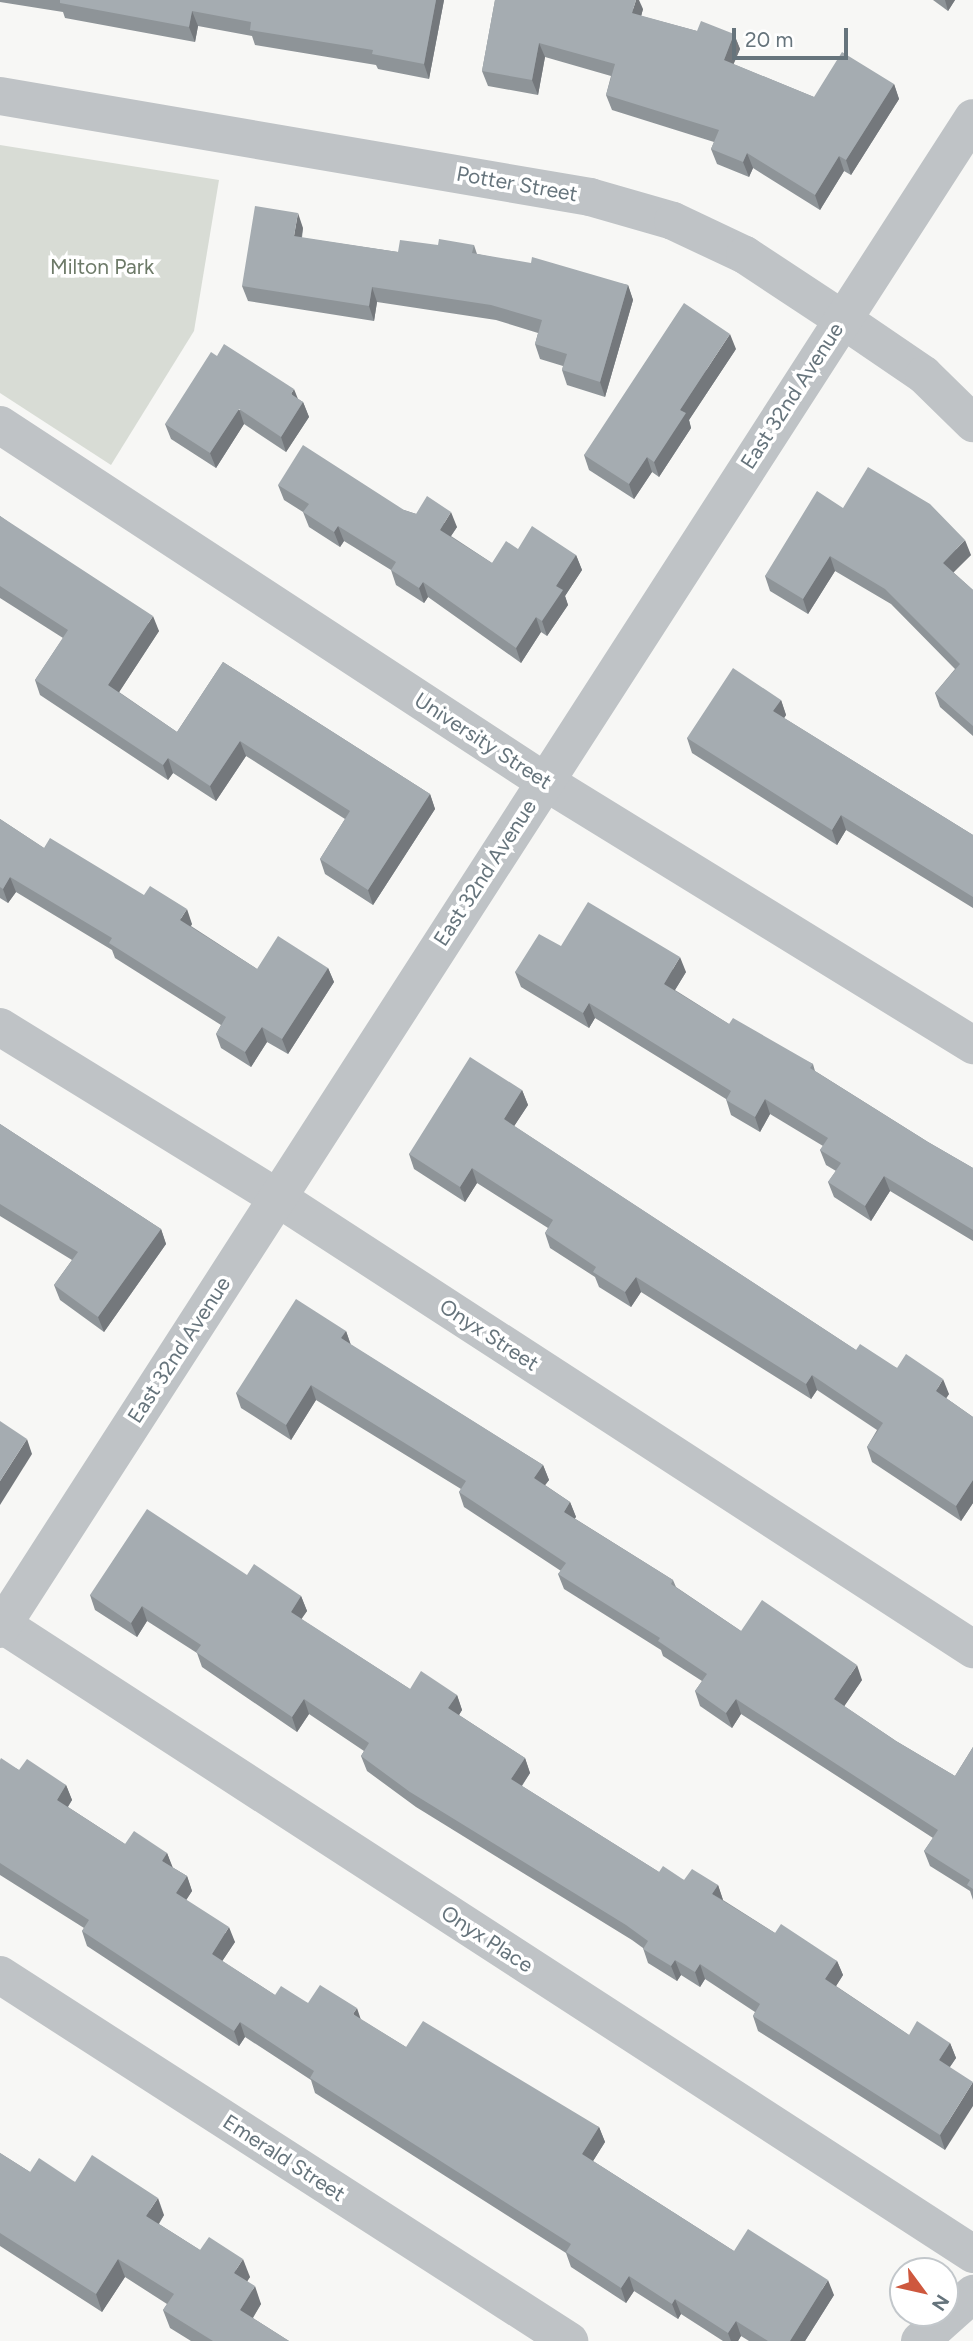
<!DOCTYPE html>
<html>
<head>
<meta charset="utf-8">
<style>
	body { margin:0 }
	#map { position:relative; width:973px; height:2341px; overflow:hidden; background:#f7f7f5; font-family:Figtree,sans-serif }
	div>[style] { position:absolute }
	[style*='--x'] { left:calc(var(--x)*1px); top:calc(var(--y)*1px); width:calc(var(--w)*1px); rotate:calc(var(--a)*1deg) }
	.green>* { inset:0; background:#d8dcd5 }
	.minor>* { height:38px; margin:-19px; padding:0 19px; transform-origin:19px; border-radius:19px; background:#bfc3c6 }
	.wall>* { inset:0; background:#8e9498 }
	.shaded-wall>* { inset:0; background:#74787c }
	.building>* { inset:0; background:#a5acb1 }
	span { translate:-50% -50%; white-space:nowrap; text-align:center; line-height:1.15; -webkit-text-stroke:7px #fff; paint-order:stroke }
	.street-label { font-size:21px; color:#66747c }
	.park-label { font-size:21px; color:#6d7a68 }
	.north { position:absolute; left:889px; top:2257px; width:70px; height:70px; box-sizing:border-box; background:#fff; border:2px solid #c2c7cb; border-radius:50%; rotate:123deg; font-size:19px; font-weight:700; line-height:28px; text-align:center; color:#66747c }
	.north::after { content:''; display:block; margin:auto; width:24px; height:32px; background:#ce583e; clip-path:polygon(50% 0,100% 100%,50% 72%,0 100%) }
	.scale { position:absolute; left:732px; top:28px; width:116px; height:32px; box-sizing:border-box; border:4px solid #66747c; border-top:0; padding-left:9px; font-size:21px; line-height:24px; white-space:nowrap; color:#66747c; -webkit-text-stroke:5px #fff; paint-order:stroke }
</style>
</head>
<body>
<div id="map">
	<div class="green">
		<i style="clip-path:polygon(0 145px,219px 180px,194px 331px,111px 465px,0 393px)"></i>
	</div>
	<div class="minor">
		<i style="--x:0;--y:96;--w:599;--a:9.71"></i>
		<i style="--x:590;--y:197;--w:86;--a:16.1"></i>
		<i style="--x:673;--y:221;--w:80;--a:25.3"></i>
		<i style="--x:745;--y:255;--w:116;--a:33.4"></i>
		<i style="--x:842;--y:319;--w:99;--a:34.3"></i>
		<i style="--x:924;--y:375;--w:69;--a:44.4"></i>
		<i style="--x:0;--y:425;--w:650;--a:33.2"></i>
		<i style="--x:544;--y:781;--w:504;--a:31.61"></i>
		<i style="--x:0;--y:1027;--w:326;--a:31.6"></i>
		<i style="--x:278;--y:1198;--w:829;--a:32.98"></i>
		<i style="--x:0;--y:1623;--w:1160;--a:32.96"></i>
		<i style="--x:0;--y:1629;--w:1797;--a:-57.22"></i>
		<i style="--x:0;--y:1975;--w:677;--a:32.75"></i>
		<i style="--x:920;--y:2341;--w:71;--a:-41.6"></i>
	</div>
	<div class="wall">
		<i style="clip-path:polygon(0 0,444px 0,429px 79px,378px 69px,376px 65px,255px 45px,252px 36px,198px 26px,195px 42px,65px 18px,63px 12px,0 2px)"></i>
		<i style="clip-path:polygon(495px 0,643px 9px,641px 16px,697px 31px,734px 34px,740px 49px,733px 64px,814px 97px,894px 84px,899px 99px,851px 175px,844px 171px,820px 210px,753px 168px,749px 177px,717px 164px,711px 149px,714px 142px,612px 110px,606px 95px,611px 76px,545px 57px,538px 95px,488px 86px,482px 71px)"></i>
		<i style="clip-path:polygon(933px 0,955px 0,948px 11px)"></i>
		<i style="clip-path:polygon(303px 228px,302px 238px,398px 252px,438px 245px,474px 245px,477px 254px,628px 285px,633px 300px,605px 397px,567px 385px,562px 370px,563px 366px,540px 359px,535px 344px,538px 333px,496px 320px,377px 302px,374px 321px,248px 301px,242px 286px)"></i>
		<i style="clip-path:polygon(736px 349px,689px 420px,691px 428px,659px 477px,652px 472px,634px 499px,589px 470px,584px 455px)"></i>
		<i style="clip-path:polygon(298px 399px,303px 402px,309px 417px,286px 452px,244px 424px,216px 468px,171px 439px,165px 424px)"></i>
		<i style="clip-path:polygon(278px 485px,404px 510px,457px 527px,451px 536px,492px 563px,518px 549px,576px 555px,582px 570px,565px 596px,568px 605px,547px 636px,541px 632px,521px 663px,428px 597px,424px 603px,396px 585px,391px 570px,344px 541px,340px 547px,309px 527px,303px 512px,284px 500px)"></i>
		<i style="clip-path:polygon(843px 508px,971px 555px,953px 572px,973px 590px,973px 736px,940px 707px,935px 693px,955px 669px,891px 604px,835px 571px,808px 614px,770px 591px,765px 576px)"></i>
		<i style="clip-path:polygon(0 516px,159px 631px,119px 692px,177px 732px,223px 662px,430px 794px,435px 809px,373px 905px,325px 874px,320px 859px,345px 819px,246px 756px,216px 801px,173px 773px,168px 780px,40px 695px,35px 680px,63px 638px,0 598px)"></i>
		<i style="clip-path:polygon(781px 700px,786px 715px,784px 718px,973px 835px,973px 908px,846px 830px,837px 845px,692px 753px,687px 738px)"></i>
		<i style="clip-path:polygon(0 819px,44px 848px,192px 924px,191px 926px,257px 969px,328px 968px,334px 982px,288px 1054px,267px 1042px,251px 1067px,221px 1048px,216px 1034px,221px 1025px,115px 958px,112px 950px,16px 892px,8px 903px,0 898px)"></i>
		<i style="clip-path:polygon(561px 946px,686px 972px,675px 990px,729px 1024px,813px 1064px,815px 1071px,928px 1142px,973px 1168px,973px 1241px,890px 1191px,871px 1221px,834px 1197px,828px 1182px,836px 1171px,826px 1165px,820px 1150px,823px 1146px,770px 1114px,760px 1132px,731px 1115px,726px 1099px,595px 1018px,589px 1028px,521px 987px,515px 972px)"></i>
		<i style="clip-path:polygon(522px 1090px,528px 1105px,514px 1126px,856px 1350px,897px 1368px,949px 1394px,946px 1398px,973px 1417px,973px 1503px,961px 1521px,872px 1462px,867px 1447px,877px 1430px,817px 1390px,811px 1399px,641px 1292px,631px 1307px,599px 1287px,595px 1277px,550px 1248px,545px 1233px,548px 1228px,477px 1183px,465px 1202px,414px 1169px,409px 1154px)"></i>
		<i style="clip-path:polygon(0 1124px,161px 1229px,166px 1244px,104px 1332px,60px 1300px,54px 1285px,72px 1260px,0 1216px)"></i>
		<i style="clip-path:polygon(346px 1331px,351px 1345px,543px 1465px,549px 1480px,545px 1485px,570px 1502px,576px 1517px,574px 1518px,673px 1580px,676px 1587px,741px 1631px,862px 1680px,844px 1706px,896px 1741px,955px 1776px,973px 1747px,973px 1900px,970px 1891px,930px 1866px,924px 1851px,933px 1838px,741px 1714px,732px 1728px,700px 1706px,695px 1691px,702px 1681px,663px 1656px,661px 1650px,564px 1589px,558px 1574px,561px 1571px,464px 1507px,459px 1492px,461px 1489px,316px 1400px,291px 1440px,241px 1408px,236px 1393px)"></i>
		<i style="clip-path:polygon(247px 1575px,301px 1596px,307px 1611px,301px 1619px,410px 1689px,457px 1695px,462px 1710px,459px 1715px,525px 1758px,530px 1773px,522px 1786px,659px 1872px,684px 1880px,718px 1885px,723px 1900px,775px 1933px,837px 1961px,843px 1975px,836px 1986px,909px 2035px,950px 2043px,956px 2058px,950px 2067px,945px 2150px,758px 2031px,753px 2016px,755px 2012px,705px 1979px,700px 1987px,681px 1975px,677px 1981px,648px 1963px,643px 1948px,632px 1940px,416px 1807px,367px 1771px,361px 1756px,364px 1751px,309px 1714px,297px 1732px,202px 1667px,197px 1653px,147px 1621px,137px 1637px,95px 1610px,90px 1595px)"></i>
		<i style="clip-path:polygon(0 1760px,19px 1770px,66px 1785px,72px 1800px,68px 1807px,125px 1844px,167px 1853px,172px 1867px,187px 1876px,192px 1891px,186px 1900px,235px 1942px,222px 1961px,275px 1995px,308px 2003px,360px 2019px,406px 2047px,599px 2127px,605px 2142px,593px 2161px,734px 2251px,834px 2295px,805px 2341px,749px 2341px,741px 2336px,738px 2341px,723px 2341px,681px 2314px,678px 2319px,634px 2291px,626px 2303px,571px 2267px,566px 2253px,315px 2093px,311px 2080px,245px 2037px,239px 2046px,87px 1946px,82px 1931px,84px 1928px,0 1875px)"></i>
		<i style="clip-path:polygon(0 2153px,30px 2172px,75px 2182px,164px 2215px,159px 2224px,200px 2250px,250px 2277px,247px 2281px,261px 2304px,253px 2318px,289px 2341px,191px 2341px,170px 2328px,163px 2310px,167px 2304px,125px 2277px,102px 2312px,0 2246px)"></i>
	</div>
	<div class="shaded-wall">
		<i style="clip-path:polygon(436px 0,444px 0,429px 79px,424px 64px)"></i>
		<i style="clip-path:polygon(636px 0,639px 0,643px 9px,638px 28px,632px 13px)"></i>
		<i style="clip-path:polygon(945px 0,955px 0,948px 11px)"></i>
		<i style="clip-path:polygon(192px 11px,198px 26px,195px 42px,189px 27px)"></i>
		<i style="clip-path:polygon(734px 34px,740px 49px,729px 75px,724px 60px)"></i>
		<i style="clip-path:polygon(539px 43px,545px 57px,538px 95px,532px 80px)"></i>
		<i style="clip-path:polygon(894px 84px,899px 99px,851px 175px,846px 160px)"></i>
		<i style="clip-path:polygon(747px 153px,753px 168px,749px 177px,743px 162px)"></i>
		<i style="clip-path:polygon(839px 156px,844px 171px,820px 210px,815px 195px)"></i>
		<i style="clip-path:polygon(298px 213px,303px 228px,299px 251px,294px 236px)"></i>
		<i style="clip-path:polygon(628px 285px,633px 300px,605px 397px,600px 382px)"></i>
		<i style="clip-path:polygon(372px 287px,377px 302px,374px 321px,369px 306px)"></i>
		<i style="clip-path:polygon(730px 334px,736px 349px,689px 420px,691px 428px,659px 477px,654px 462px,680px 410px)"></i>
		<i style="clip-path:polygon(294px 389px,300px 404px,291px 394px)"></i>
		<i style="clip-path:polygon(303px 402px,309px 417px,286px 452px,281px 437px)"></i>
		<i style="clip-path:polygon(239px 409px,244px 424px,216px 468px,210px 453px)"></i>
		<i style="clip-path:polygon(647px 457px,652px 472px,634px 499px,629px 484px)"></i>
		<i style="clip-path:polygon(451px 512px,457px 527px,445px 545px,440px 530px)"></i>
		<i style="clip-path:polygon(338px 526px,344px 541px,340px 547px,334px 532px)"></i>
		<i style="clip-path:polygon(965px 540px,971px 555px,948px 578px,943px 563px)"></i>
		<i style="clip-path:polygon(576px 555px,582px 570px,565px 596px,568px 605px,547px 636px,542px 621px,556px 586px)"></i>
		<i style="clip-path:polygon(830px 556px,835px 571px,808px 614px,803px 599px)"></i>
		<i style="clip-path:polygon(423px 582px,428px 597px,424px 603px,419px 588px)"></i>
		<i style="clip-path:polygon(153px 616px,159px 631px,114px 700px,108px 685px)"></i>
		<i style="clip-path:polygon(536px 617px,541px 632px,521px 663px,516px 648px)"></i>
		<i style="clip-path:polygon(781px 700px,786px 715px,779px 726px,773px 711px)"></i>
		<i style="clip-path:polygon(240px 741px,246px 756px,216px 801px,210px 786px)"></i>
		<i style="clip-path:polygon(168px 758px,173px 773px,168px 780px,163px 765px)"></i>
		<i style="clip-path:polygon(430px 794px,435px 809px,373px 905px,368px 890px)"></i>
		<i style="clip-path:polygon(841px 815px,846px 830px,837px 845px,832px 830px)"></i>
		<i style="clip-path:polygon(10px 877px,16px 892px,8px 903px,3px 889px)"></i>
		<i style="clip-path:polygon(187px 909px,192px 924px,185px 934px,180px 920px)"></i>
		<i style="clip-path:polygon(680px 957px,686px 972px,670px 998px,664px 984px)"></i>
		<i style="clip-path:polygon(328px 968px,334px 982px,288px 1054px,282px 1039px)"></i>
		<i style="clip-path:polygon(589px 1003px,595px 1018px,589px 1028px,583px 1013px)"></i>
		<i style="clip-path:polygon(262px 1027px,267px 1042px,251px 1067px,245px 1052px)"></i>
		<i style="clip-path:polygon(522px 1090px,528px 1105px,509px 1134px,504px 1119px)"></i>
		<i style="clip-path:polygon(765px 1099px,770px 1114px,760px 1132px,755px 1117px)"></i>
		<i style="clip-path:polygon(472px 1168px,477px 1183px,465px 1202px,460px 1187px)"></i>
		<i style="clip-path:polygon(884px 1176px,890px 1191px,871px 1221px,865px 1206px)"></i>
		<i style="clip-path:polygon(161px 1229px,166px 1244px,104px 1332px,98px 1317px)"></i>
		<i style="clip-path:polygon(636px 1277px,641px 1292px,631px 1307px,625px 1292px)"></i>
		<i style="clip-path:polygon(346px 1331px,351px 1346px,341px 1338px)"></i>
		<i style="clip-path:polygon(812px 1375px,817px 1390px,811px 1399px,806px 1384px)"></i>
		<i style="clip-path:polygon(943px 1379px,949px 1394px,941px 1406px,936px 1391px)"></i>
		<i style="clip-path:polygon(311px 1385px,316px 1400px,291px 1440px,286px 1425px)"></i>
		<i style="clip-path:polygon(27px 1439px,32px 1454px,0 1505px,0 1481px)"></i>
		<i style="clip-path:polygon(543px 1465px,549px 1480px,539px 1493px,534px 1478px)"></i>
		<i style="clip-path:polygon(973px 1480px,973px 1503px,961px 1521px,956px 1506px)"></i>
		<i style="clip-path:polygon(570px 1502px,576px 1517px,569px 1527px,564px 1512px)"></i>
		<i style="clip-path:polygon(301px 1596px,307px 1611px,296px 1627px,291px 1612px)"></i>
		<i style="clip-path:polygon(142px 1606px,147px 1621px,137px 1637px,131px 1623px)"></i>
		<i style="clip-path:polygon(857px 1665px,862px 1680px,839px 1714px,834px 1699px)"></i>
		<i style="clip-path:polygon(457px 1695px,462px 1710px,454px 1723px,448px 1708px)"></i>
		<i style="clip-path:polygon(304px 1699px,309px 1714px,297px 1732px,292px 1717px)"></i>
		<i style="clip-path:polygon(736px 1699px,741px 1714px,732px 1728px,726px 1713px)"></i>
		<i style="clip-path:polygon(525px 1758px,530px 1773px,516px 1794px,511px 1779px)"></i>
		<i style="clip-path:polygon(66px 1785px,72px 1800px,62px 1815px,57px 1800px)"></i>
		<i style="clip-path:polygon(167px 1853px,173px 1868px,162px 1861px)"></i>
		<i style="clip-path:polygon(187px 1876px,192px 1891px,181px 1908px,176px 1893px)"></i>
		<i style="clip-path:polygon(718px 1885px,723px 1900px,712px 1894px)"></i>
		<i style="clip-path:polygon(229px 1927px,235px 1942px,217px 1969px,212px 1954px)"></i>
		<i style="clip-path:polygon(675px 1960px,681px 1975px,677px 1981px,671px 1966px)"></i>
		<i style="clip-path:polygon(837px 1961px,843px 1975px,831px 1994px,825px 1979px)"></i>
		<i style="clip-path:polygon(700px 1964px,705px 1979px,700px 1987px,695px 1972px)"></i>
		<i style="clip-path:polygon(357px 2008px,362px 2023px,353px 2014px)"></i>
		<i style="clip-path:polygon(240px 2022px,245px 2037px,239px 2046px,234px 2031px)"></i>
		<i style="clip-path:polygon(950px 2043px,956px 2058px,944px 2075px,939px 2060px)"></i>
		<i style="clip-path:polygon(973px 2082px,973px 2106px,945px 2150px,940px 2135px)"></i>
		<i style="clip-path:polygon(599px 2127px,605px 2142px,588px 2169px,582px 2154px)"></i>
		<i style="clip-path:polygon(158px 2198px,164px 2215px,152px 2234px,146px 2216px)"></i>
		<i style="clip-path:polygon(118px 2259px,125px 2277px,102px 2312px,96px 2294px)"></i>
		<i style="clip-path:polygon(243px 2259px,250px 2277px,241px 2291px,234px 2273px)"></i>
		<i style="clip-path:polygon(629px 2276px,634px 2291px,626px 2303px,621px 2288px)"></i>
		<i style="clip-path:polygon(828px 2280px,834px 2295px,805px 2341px,790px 2341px)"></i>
		<i style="clip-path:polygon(255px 2286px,261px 2304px,247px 2327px,240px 2310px)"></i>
		<i style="clip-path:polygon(675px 2299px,681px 2314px,678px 2319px,672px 2304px)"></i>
		<i style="clip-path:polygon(736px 2321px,741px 2336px,738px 2341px,731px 2341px,728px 2333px)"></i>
	</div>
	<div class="building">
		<i style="clip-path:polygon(60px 0,436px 0,424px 64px,372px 54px,373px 50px,250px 30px,251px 22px,192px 11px,189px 27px,60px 3px)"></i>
		<i style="clip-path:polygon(495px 0,636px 0,632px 13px,697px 31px,701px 21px,734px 34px,724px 60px,814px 97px,842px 52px,894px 84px,846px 160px,839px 156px,815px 195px,747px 153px,743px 162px,711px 149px,719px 130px,606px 95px,615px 64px,539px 43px,532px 80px,482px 71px)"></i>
		<i style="clip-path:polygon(255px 206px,298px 213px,294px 236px,398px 252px,400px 240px,438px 245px,439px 239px,474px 245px,472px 253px,531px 263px,532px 257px,628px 285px,600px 382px,562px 370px,567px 354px,535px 344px,542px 320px,491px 305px,372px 287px,369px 306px,242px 286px)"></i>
		<i style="clip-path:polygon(684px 303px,730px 334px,680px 410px,686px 413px,654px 462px,647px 457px,629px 484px,584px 455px)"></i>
		<i style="clip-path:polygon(224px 344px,294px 389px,291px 394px,303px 402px,281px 437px,239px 409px,210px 453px,165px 424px,211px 352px,217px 356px)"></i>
		<i style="clip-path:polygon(303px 445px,404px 510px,416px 514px,427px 496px,451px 512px,440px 530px,492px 563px,506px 541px,518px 549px,532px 526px,576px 555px,556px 586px,563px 590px,542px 621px,536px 617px,516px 648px,423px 582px,419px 588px,391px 570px,396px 562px,338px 526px,334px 532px,303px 512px,309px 504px,278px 485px)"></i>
		<i style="clip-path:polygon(868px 467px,930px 504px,965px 540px,943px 563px,973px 590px,973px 726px,935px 693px,960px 664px,885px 589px,830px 556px,803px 599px,765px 576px,817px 491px,843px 508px)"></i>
		<i style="clip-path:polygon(0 516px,153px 616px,108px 685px,177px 732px,223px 662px,430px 794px,368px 890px,320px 859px,350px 811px,240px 741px,210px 786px,168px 758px,163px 765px,35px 680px,68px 630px,0 586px)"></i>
		<i style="clip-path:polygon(733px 668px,781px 700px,773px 711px,973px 835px,973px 897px,841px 815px,832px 830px,687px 738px)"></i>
		<i style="clip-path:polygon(0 819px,44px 848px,50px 838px,144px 895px,150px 886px,187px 909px,180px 920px,257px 969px,278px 936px,328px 968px,282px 1039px,262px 1027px,245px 1052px,216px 1034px,226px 1017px,109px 943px,112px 938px,10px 877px,3px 889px,0 887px)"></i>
		<i style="clip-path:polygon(588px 902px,680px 957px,664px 984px,729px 1024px,733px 1018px,813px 1064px,810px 1068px,928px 1142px,973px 1168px,973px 1230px,884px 1176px,865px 1206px,828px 1182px,841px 1163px,820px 1150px,828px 1138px,765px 1099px,755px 1117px,726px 1100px,731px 1091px,589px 1003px,583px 1013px,515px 972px,539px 934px,561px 946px)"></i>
		<i style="clip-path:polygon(470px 1057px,522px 1090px,504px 1119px,856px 1350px,860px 1344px,897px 1368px,906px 1354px,943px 1379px,936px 1391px,973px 1417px,973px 1480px,956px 1506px,867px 1447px,883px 1423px,812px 1375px,806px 1384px,636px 1277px,625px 1292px,593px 1272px,596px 1267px,545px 1233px,553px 1220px,472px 1168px,460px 1187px,409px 1154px)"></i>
		<i style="clip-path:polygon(0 1124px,161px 1229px,98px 1317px,54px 1285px,78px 1252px,0 1204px)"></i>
		<i style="clip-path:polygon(296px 1299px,346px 1331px,341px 1338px,543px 1465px,534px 1478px,570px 1502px,564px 1512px,673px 1580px,671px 1584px,741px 1631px,762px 1600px,857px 1665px,834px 1699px,896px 1741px,955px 1776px,973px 1747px,973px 1889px,967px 1885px,970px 1880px,924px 1851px,938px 1830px,736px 1699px,726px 1713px,695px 1691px,707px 1674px,658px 1641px,660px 1638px,558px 1574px,566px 1563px,459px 1492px,466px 1481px,311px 1385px,286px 1425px,236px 1393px)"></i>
		<i style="clip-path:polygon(0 1421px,27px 1439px,0 1481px)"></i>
		<i style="clip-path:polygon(147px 1509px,247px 1575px,254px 1564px,301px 1596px,291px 1612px,410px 1689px,421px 1671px,457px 1695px,448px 1708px,525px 1758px,511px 1779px,659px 1872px,663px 1866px,684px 1880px,692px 1869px,718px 1885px,712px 1894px,775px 1933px,781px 1924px,837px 1961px,825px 1979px,909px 2035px,917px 2021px,950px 2043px,939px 2060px,973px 2082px,940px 2135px,753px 2016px,760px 2004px,700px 1964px,695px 1972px,675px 1960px,671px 1966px,643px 1949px,648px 1941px,626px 1925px,410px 1792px,361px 1756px,369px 1743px,304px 1699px,292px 1717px,196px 1652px,201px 1645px,142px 1606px,131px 1623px,90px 1595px)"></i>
		<i style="clip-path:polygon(1px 1758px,19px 1770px,27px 1759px,66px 1785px,57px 1800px,125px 1844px,134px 1831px,167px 1853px,162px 1861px,187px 1876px,176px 1893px,229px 1927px,212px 1954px,275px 1995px,281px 1986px,308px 2003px,320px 1985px,357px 2008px,353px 2014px,406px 2047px,423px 2021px,599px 2127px,582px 2154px,734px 2251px,748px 2229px,828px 2280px,790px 2341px,768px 2341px,736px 2321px,728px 2333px,675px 2299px,672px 2304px,629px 2276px,621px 2288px,566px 2252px,571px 2244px,310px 2078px,314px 2071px,240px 2022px,234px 2031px,82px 1931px,89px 1920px,0 1863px,0 1760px)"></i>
		<i style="clip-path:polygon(0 2153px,30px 2172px,39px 2158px,75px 2182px,92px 2155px,158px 2198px,146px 2216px,200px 2250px,209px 2237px,243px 2259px,234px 2273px,255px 2286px,240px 2310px,289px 2341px,213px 2341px,163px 2310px,174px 2294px,118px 2259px,96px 2294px,0 2233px)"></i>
	</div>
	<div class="street-label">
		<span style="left:517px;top:184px;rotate:10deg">Potter Street</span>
		<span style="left:792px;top:396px;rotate:-57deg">East 32nd Avenue</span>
		<span style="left:483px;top:741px;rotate:33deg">University Street</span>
		<span style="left:485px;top:873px;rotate:-57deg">East 32nd Avenue</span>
		<span style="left:489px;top:1335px;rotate:33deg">Onyx Street</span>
		<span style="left:179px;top:1350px;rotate:-57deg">East 32nd Avenue</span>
		<span style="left:487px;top:1939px;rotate:33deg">Onyx Place</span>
		<span style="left:284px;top:2158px;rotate:33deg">Emerald Street</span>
	</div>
	<div class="park-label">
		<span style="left:102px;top:267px">Milton Park</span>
	</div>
	<div class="north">N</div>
	<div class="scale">20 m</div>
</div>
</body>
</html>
